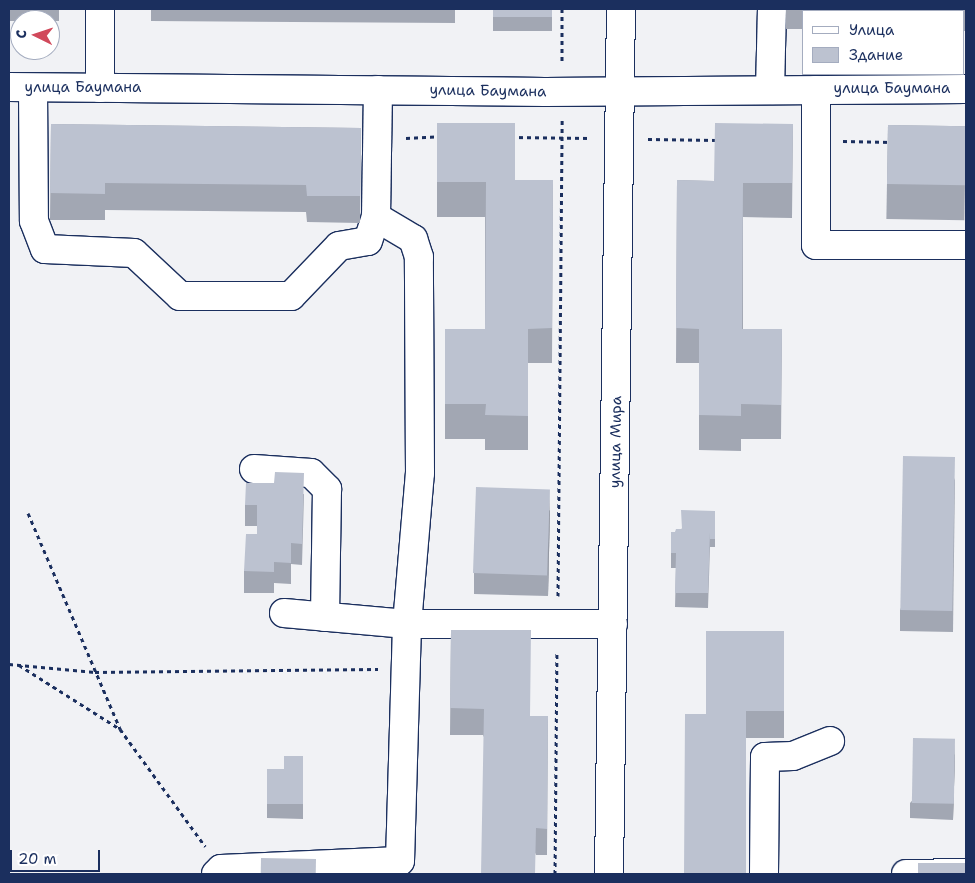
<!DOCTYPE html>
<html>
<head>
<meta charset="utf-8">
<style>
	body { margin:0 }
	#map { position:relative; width:975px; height:883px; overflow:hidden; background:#f1f2f5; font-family:"Shantell Sans",sans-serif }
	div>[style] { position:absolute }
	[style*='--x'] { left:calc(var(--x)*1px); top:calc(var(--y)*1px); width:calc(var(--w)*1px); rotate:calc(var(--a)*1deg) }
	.path>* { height:3px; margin-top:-1.5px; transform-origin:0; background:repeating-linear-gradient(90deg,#1b2f5e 0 4px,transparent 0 8px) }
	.roads { filter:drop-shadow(1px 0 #1b2f5e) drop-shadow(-1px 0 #1b2f5e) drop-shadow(0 1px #1b2f5e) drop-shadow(0 -1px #1b2f5e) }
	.minor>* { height:28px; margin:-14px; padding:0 14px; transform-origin:14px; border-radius:14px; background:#fff }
	.wall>* { inset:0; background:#a2a7b3; transform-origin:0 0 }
	.shaded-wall>* { inset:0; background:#848892 }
	.building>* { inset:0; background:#bcc2d0; transform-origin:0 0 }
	span { translate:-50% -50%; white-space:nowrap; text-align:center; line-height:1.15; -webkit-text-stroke:4.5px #fff; paint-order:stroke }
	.street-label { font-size:15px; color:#1b2f5e }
	.frame { position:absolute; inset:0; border:10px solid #1b2f5e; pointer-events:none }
	.legend { position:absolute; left:802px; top:10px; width:162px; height:65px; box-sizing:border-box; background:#fff; border:1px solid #a4acbf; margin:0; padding:6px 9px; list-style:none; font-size:15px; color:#1b2f5e }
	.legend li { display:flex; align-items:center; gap:10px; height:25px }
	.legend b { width:25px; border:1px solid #a4acbf }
	.north { position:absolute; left:10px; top:10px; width:50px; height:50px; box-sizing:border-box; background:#fff; border:1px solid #a4acbf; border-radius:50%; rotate:274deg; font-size:14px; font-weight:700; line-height:20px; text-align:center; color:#1b2f5e }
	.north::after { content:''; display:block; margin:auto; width:18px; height:22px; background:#d1495b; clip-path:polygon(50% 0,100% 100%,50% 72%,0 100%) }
	.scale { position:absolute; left:10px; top:850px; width:90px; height:22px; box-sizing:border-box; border:2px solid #1b2f5e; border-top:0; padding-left:6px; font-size:15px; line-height:18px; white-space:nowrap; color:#1b2f5e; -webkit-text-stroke:4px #fff; paint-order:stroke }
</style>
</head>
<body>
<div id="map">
	<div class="path">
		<i style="--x:562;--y:9;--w:55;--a:90"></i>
		<i style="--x:511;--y:137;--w:79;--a:0.7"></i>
		<i style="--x:406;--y:138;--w:34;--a:-3"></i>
		<i style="--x:648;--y:139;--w:69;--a:0.8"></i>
		<i style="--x:843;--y:141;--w:49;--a:1.2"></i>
		<i style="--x:28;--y:513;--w:235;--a:66.9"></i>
		<i style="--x:120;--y:729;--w:145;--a:54"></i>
		<i style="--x:558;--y:596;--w:476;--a:-89.5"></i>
		<i style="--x:9;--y:664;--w:86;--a:5.3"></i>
		<i style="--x:95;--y:672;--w:283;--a:-0.6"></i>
		<i style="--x:19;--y:665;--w:120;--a:32.4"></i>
		<i style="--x:555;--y:874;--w:222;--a:-89.5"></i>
	</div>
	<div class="roads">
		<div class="minor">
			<i style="--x:9;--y:87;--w:536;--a:0.53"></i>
			<i style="--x:545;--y:92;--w:421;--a:-0.4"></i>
			<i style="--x:33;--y:88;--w:133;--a:89.6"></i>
			<i style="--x:34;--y:221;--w:30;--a:69"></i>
			<i style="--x:45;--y:249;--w:89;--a:2.6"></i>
			<i style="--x:134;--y:253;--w:63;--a:43.1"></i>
			<i style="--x:180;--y:296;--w:111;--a:0"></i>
			<i style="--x:291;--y:296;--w:69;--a:-46.2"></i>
			<i style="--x:339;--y:246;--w:29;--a:-10"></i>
			<i style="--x:368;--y:241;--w:25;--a:-72"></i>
			<i style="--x:376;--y:217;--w:127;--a:-89.1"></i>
			<i style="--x:100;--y:88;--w:79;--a:-90"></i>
			<i style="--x:770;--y:90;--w:81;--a:-88.6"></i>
			<i style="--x:816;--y:90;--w:155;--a:90"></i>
			<i style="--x:816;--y:245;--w:150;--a:0"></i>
			<i style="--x:254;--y:469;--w:57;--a:4"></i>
			<i style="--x:311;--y:473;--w:23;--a:45"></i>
			<i style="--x:327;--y:489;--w:128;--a:90.9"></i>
			<i style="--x:284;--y:613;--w:123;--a:5.1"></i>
			<i style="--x:407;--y:624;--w:206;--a:0"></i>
			<i style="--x:216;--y:874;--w:7;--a:-45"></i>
			<i style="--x:221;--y:869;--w:179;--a:-2.6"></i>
			<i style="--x:400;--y:861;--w:237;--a:-88.3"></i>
			<i style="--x:407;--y:624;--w:152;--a:-85.1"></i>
			<i style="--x:420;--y:473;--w:216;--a:-90.3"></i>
			<i style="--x:419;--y:257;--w:19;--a:-108"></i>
			<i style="--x:413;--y:239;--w:43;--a:-149.3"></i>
			<i style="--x:609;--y:874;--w:865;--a:-89.21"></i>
			<i style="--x:764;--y:874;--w:117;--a:-89.5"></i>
			<i style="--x:765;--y:757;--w:28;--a:-2"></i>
			<i style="--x:793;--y:756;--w:40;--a:-22"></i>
			<i style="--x:906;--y:874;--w:60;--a:-1"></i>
		</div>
	</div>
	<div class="wall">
		<i style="left:9px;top:9px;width:50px;height:12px"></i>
		<i style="clip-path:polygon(151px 9px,455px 9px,455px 23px,151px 21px)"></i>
		<i style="left:493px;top:9px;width:59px;height:22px"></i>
		<i style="clip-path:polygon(786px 9px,966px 9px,966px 31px,964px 31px,964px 11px,804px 11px,804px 29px,786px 29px)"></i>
		<i style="clip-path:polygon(437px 123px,515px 180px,553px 180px,552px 363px,528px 363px,528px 450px,485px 450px,485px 439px,445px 439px,445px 329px,485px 329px,485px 217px,437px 217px)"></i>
		<i style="clip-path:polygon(51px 124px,361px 128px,360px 223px,307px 222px,306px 212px,105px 210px,105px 220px,50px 220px)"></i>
		<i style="clip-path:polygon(793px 124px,792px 218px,743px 217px,743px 329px,782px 329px,781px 439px,741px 439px,741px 451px,699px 450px,699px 363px,676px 363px,677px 180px,714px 181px)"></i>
		<i style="left:888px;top:125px;width:78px;height:94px;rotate:1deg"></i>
		<i style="clip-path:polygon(955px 478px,953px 632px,900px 631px,900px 610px)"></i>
		<i style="clip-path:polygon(304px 494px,302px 565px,291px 564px,291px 584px,274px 583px,274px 593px,244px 593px,244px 571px,257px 534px,257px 526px,245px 526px,245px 505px)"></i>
		<i style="clip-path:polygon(550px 510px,548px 596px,474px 594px,474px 573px)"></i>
		<i style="clip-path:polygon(715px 511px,715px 547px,710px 547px,708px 608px,675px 607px,676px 568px,671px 568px,671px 532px,675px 532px,681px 529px)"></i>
		<i style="clip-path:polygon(451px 630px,530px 716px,548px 716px,547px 855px,536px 855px,483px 735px,450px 735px)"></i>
		<i style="clip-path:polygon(784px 631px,784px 738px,746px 738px,706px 714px)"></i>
		<i style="clip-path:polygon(955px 754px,953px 820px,910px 818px,910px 803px)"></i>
		<i style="clip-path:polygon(303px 756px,303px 819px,267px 818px,267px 769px,284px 769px)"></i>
	</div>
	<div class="shaded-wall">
		<i style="clip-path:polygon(550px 489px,550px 510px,548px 596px,548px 575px)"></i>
		<i style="clip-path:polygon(955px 739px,955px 754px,953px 820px,953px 805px)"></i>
	</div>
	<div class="building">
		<i style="left:493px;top:9px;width:59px;height:8px"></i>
		<i style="clip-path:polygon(437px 123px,515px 123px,515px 180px,553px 180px,552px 328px,528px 329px,528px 416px,485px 415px,486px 404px,445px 404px,445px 329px,485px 329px,486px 182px,437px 182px)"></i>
		<i style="clip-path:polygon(715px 123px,793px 124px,792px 183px,743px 183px,742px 329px,782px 329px,781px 405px,741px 404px,741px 416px,699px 415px,699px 329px,676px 328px,677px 180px,714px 181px)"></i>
		<i style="clip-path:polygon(51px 124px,361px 128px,360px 196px,307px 196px,306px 185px,105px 183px,105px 194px,50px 193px)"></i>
		<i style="left:888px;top:125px;width:78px;height:59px;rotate:1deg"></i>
		<i style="left:903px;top:456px;width:52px;height:154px;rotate:1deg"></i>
		<i style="clip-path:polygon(275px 472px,304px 473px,302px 544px,291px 543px,291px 563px,274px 562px,274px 572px,244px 571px,246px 534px,257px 534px,257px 505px,245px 505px,246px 483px,274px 483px)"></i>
		<i style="left:476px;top:487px;width:74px;height:86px;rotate:2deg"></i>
		<i style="clip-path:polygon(681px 510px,715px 511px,715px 539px,710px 539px,710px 532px,675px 532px,676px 529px,682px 529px)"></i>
		<i style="clip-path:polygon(671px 532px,710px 532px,708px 593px,675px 593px,676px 553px,671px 553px)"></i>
		<i style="clip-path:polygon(451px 630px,531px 630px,530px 716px,548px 716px,547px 829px,536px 828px,535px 874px,481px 874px,484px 709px,450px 708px)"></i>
		<i style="clip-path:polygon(706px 631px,784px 631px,784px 711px,746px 711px,746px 874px,684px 874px,685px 714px,706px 714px)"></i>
		<i style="left:913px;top:738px;width:42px;height:65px;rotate:1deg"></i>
		<i style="clip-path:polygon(284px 756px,303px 756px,303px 804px,267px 804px,267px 769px,284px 769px)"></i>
		<i style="left:261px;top:858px;width:55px;height:16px;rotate:1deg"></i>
		<i style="left:918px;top:863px;width:48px;height:11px"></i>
	</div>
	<div class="street-label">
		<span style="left:83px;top:88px">улица Баумана</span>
		<span style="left:892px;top:89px">улица Баумана</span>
		<span style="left:488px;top:91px;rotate:1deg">улица Баумана</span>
		<span style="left:616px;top:442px;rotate:-89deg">улица Мира</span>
	</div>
	<div class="frame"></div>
	<ul class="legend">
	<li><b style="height:6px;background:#fff"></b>Улица</li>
	<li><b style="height:14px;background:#bcc2d0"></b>Здание</li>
	</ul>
	<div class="north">С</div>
	<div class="scale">20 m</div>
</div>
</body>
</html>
